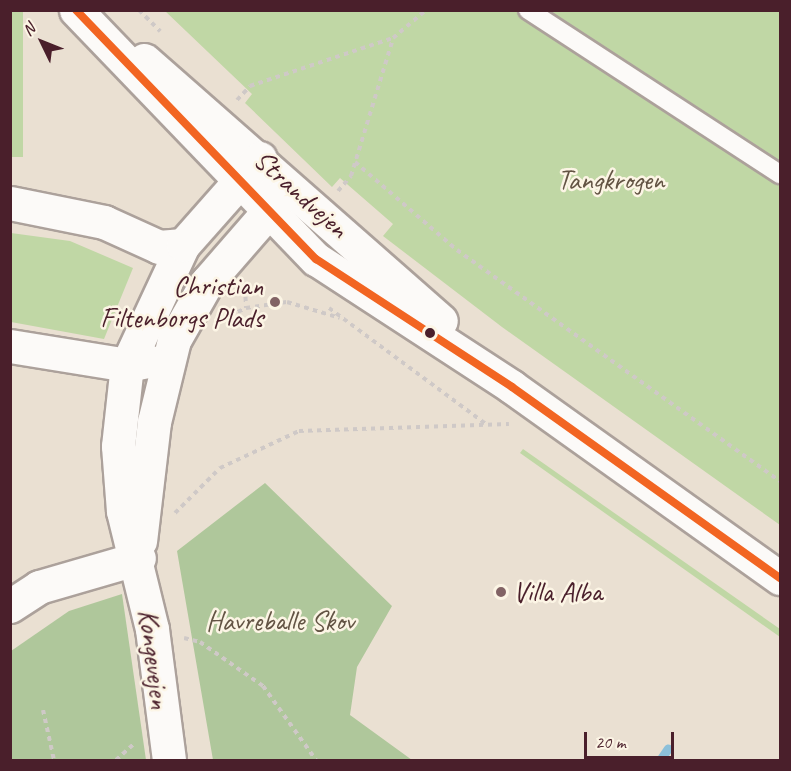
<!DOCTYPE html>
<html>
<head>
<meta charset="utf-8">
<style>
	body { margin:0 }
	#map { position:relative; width:791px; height:771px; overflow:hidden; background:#eae0d2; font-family:Caveat,sans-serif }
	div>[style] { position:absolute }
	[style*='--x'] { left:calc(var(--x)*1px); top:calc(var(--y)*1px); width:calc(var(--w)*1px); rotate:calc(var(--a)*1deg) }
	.green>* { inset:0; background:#c0d7a5; transform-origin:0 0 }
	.forest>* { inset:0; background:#afc79b }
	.stream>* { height:9px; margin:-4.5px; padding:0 4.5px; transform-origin:4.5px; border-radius:4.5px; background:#8cc0da }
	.path>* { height:4px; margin-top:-2px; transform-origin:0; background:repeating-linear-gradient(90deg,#cfc9c7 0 4.5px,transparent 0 9px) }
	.roads { filter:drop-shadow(2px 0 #aca19b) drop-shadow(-2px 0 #aca19b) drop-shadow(0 2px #aca19b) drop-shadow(0 -2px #aca19b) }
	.service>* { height:18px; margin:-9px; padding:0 9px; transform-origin:9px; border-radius:9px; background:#fcfaf8 }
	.minor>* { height:33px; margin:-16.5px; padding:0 16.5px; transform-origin:16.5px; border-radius:16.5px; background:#fcfaf8 }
	.tertiary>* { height:33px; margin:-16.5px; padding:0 16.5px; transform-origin:16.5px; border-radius:16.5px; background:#fcfaf8 }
	.bus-1>* { height:8px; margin:-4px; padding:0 4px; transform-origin:4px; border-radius:4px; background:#f26522 }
	.dots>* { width:16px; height:16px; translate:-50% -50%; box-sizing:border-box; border:3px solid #fcf5e5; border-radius:50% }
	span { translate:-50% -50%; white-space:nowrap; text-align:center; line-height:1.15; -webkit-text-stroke:5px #fcf5e5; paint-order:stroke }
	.park-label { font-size:28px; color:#635444 }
	.street-label { font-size:28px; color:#4a1f2b }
	.poi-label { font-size:28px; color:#4a1f2b }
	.right { translate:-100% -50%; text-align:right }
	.left { translate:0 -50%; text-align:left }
	.frame { position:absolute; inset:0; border:12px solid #4a1f2b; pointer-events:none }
	.north { position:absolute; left:12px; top:12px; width:60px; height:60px; -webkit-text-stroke:4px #fcf5e5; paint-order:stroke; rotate:313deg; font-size:16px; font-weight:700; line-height:24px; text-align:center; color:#4a1f2b }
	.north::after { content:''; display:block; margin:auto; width:21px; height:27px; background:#4a1f2b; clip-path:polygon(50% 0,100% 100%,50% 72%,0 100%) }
	.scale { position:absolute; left:584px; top:732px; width:90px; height:27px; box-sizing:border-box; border:3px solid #4a1f2b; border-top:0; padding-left:8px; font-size:18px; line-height:21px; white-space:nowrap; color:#4a1f2b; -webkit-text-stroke:4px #fcf5e5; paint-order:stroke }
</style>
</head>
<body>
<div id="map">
	<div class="green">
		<i style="left:12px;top:11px;width:11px;height:146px"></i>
		<i style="clip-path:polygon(165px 11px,780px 11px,780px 525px,502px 327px,383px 236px,393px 224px,340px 178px,332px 187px,245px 103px,252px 94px)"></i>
		<i style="clip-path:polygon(11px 233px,70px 241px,133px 268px,104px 339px,11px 322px)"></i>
		<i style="clip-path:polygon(523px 449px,780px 629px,780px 637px,520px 453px)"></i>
	</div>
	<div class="forest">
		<i style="clip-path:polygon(265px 483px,392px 606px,357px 667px,350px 715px,412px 760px,213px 760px,177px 551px)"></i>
		<i style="clip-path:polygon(122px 594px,146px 760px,11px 760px,11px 651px,69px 611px)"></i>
	</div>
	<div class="stream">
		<i style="--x:660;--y:760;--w:14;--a:-56"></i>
	</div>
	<div class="path">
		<i style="--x:139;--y:10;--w:30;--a:45"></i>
		<i style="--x:237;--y:100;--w:19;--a:-47"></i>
		<i style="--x:250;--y:86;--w:151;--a:-18.6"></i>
		<i style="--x:393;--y:38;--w:43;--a:-40.3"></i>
		<i style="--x:355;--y:162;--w:135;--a:40.8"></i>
		<i style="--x:457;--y:250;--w:397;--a:35.6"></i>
		<i style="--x:338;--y:191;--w:20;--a:-49"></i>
		<i style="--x:351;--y:176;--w:143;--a:-73"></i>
		<i style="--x:245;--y:288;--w:20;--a:87"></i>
		<i style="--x:329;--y:308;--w:197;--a:36.5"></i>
		<i style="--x:222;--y:320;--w:27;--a:-27"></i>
		<i style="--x:246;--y:308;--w:41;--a:-8.3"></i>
		<i style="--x:287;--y:302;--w:55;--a:16.8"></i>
		<i style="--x:175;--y:513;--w:64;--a:-45"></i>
		<i style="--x:220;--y:468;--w:87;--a:-25.1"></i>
		<i style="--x:299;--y:431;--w:210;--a:-1.9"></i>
		<i style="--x:184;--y:638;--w:16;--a:14"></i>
		<i style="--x:200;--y:642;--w:77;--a:34.9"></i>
		<i style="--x:263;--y:686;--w:91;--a:54.4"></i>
		<i style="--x:43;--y:710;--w:51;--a:77.6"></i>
		<i style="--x:116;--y:760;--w:25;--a:-42"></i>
	</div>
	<div class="roads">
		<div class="service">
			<i style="--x:528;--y:10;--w:301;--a:33.1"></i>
		</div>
		<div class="minor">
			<i style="--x:10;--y:606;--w:35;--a:-33"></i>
			<i style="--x:39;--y:587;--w:104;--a:-16.2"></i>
		</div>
		<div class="tertiary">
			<i style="--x:76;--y:10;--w:346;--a:46.1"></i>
			<i style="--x:316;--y:259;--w:234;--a:33.1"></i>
			<i style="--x:512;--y:387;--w:329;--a:35.5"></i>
			<i style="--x:144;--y:60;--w:395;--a:41.3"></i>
			<i style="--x:10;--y:203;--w:96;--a:11.4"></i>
			<i style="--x:104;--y:222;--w:60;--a:24.4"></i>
			<i style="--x:159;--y:247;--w:24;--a:-5"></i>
			<i style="--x:10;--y:346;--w:119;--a:9.2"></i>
			<i style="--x:127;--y:365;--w:21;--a:-11"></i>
			<i style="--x:140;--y:541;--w:120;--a:-83.3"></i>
			<i style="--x:154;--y:422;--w:84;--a:-76.3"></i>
			<i style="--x:174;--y:340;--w:67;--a:-60.4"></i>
			<i style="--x:207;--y:282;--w:113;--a:-49"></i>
			<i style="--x:169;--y:760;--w:132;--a:-97.4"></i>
			<i style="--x:152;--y:629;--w:122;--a:-103.8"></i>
			<i style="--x:123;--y:511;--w:65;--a:-94.4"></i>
			<i style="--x:118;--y:446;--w:81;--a:-83.7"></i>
			<i style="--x:127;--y:365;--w:132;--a:-65"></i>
			<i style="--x:183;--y:245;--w:116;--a:-48.5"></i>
		</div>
	</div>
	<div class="bus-1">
		<i style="--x:76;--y:10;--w:346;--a:46.1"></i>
		<i style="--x:316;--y:259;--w:234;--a:33.1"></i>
		<i style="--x:512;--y:387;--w:329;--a:35.5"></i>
	</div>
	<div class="dots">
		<i style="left:275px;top:302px;background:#826365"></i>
		<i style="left:430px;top:333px;background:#4a1f2b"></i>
		<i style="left:501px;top:592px;background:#826365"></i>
	</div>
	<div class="park-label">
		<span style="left:611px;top:180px">Tangkrogen</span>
		<span style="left:280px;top:621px">Havreballe Skov</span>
	</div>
	<div class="street-label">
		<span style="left:301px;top:194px;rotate:42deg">Strandvejen</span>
		<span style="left:154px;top:659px;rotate:83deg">Kongevejen</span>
	</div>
	<div class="poi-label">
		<span class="right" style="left:263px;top:302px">Christian<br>Filtenborgs Plads</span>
		<span class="left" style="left:513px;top:592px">Villa Alba</span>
	</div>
	<div class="frame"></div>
	<div class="north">N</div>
	<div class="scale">20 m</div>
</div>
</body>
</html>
